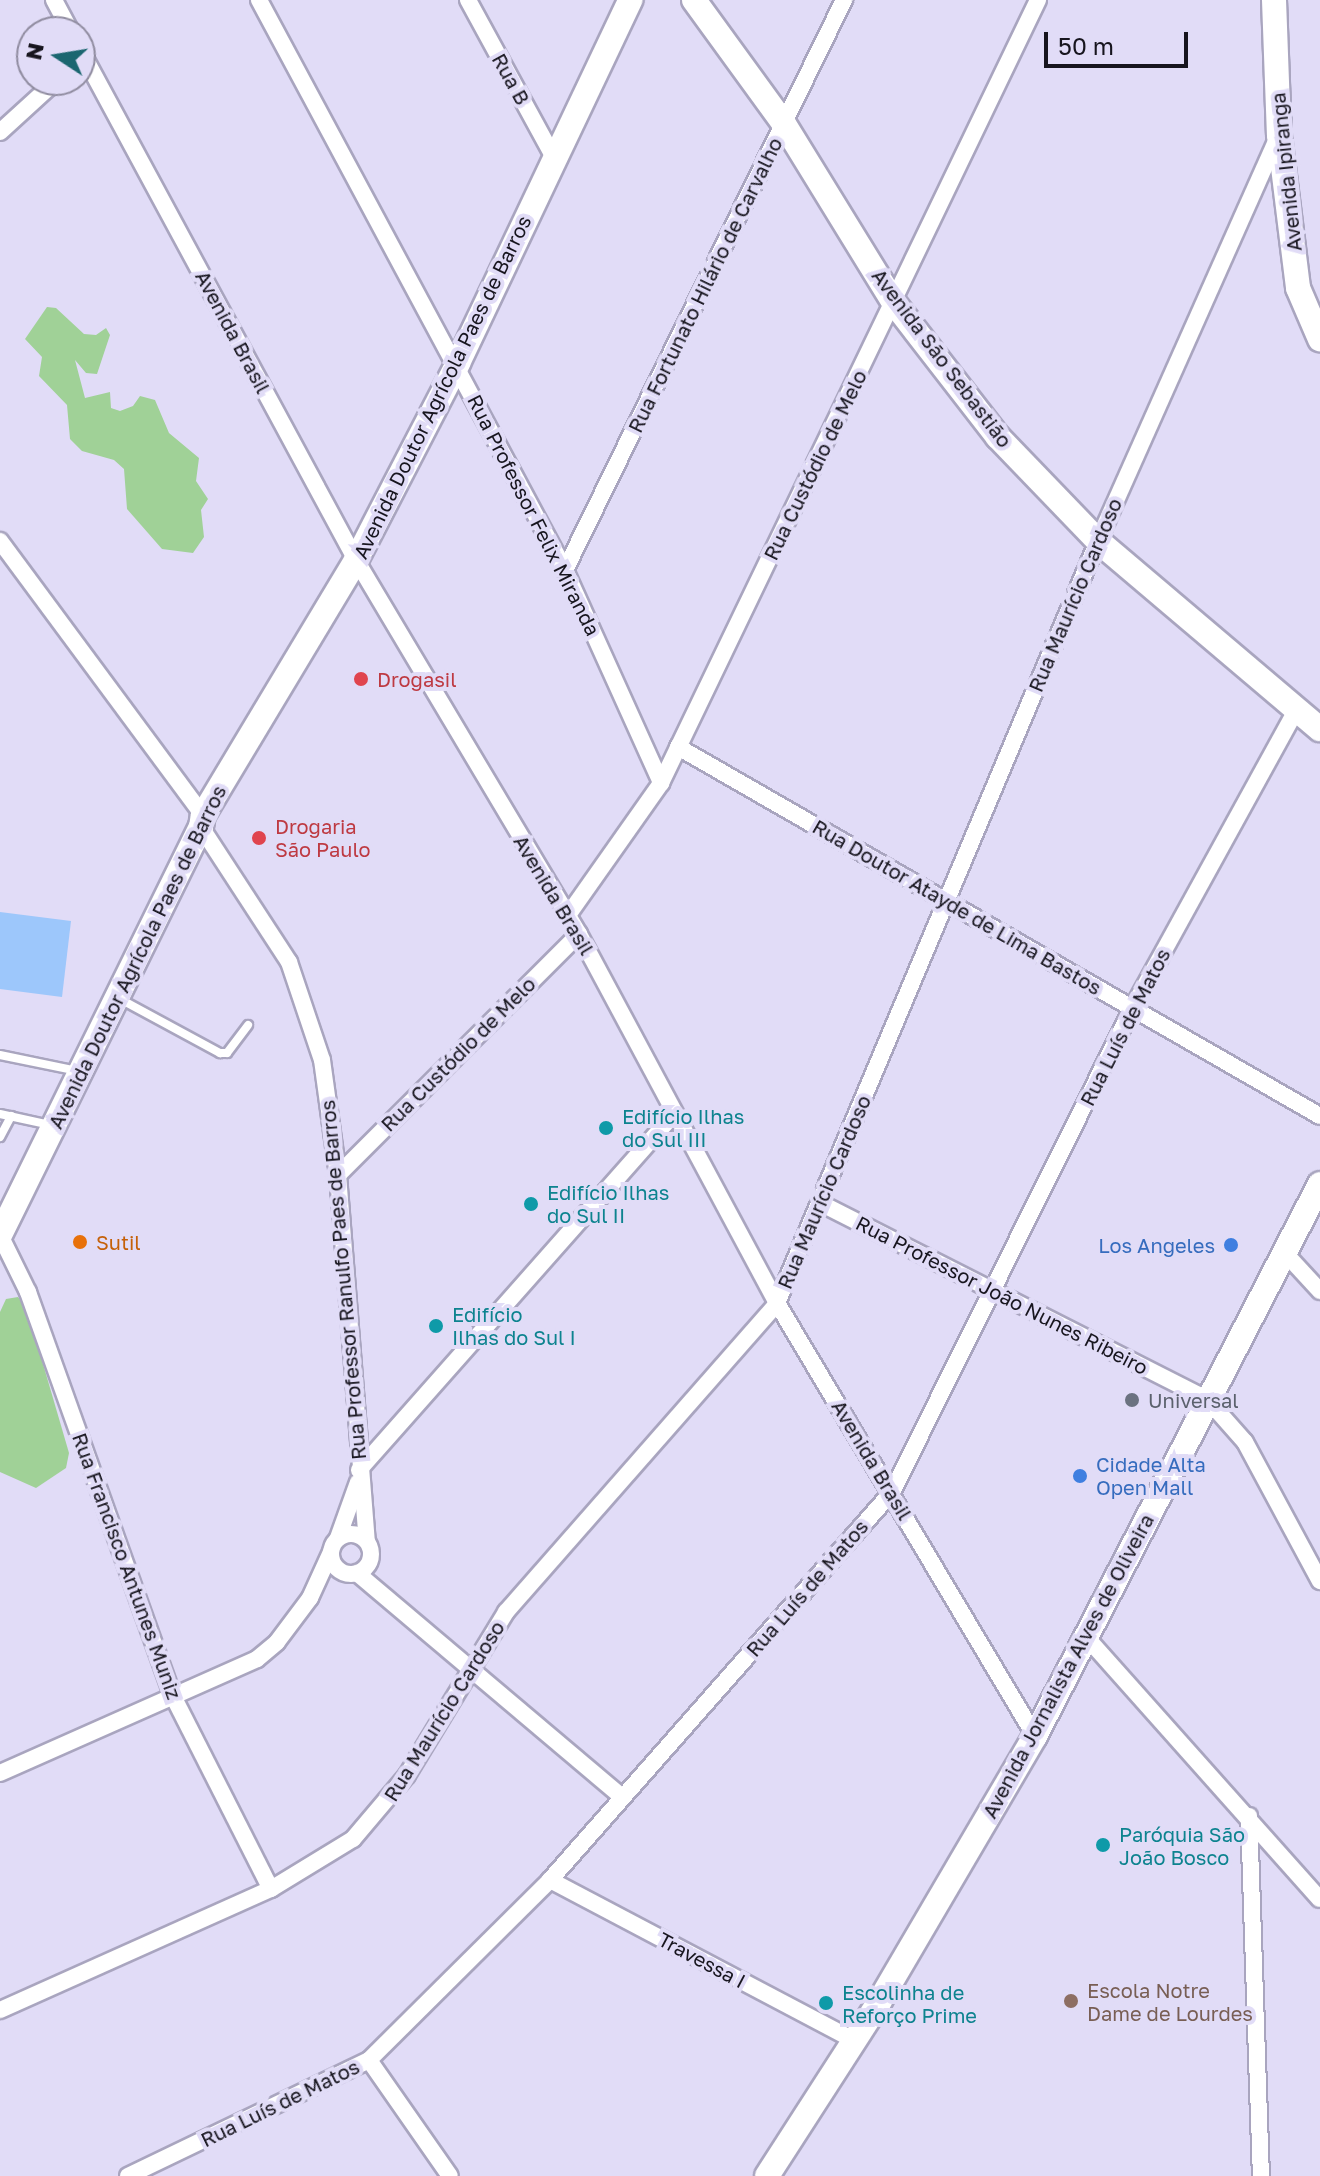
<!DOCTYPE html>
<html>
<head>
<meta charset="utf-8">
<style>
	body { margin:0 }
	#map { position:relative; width:1320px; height:2176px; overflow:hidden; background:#e1dcf7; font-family:"Golos Text",sans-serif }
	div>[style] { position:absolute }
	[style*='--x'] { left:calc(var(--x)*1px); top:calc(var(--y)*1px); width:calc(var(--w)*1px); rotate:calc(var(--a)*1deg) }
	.green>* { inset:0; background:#a0d197 }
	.water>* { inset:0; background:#9dc7fb }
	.roads { filter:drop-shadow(2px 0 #a9a5bf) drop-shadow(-2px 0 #a9a5bf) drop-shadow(0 2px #a9a5bf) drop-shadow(0 -2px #a9a5bf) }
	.lane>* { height:8px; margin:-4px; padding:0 4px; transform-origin:4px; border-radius:4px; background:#fff }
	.street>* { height:16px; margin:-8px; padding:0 8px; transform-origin:8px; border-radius:8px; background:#fff }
	.street>.ring { margin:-8px; padding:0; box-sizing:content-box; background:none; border:16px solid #fff; border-radius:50% }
	.secondary>* { height:24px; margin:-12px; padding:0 12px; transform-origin:12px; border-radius:12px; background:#fff }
	.dots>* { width:22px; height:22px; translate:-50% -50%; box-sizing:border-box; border:4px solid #e1dcf7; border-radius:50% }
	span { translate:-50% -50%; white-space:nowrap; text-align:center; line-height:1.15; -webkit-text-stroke:8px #e1dcf7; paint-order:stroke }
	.street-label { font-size:20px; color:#17151e }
	.health-label { font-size:20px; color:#be3a42 }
	.left { translate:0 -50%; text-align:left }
	.culture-label { font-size:20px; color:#0d838f }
	.food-label { font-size:20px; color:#c56008 }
	.shop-label { font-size:20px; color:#366cbe }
	.right { translate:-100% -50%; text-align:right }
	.worship-label { font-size:20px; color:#5b616d }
	.education-label { font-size:20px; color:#785e54 }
	.north { position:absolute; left:16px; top:16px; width:80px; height:80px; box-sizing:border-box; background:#e1dcf7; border:2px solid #908ca0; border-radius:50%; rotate:282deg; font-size:22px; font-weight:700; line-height:32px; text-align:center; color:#17151e }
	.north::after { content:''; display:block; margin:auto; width:28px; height:36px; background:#1b6670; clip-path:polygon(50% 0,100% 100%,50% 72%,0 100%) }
	.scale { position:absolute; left:1044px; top:32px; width:144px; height:36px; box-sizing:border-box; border:4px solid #17151e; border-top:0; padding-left:10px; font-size:24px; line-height:28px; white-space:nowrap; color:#17151e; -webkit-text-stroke:6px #e1dcf7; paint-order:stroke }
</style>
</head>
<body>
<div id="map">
	<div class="green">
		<i style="clip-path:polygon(47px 307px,56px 308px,84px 334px,96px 335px,106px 328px,110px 335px,97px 374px,86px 373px,75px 360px,85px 398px,110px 392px,111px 408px,120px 411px,133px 406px,140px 396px,155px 400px,169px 433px,199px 458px,196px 481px,208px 499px,201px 510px,204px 537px,193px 553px,162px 549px,127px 509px,124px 469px,114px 460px,82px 451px,70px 439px,67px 405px,39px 376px,42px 357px,25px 339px)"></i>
		<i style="clip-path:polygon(18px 1297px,27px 1309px,69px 1453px,66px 1468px,36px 1488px,0 1472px,0 1312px,6px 1299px)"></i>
	</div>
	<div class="water">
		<i style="clip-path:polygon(0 912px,71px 921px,62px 997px,0 989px)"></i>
	</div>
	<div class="roads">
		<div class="lane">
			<i style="--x:120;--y:999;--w:114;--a:28.4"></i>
			<i style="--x:220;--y:1053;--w:7;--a:0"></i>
			<i style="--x:227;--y:1053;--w:35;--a:-53"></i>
			<i style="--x:0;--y:1055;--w:80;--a:11.6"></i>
			<i style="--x:0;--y:1114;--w:51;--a:12.4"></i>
			<i style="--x:0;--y:1137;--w:24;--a:-62"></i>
		</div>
		<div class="street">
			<i style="--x:54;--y:0;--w:36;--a:62"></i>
			<i style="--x:259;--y:0;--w:647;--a:61.77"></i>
			<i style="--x:565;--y:570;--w:234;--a:65.7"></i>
			<i style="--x:468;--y:0;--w:180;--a:61.4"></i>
			<i style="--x:80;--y:49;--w:581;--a:61.63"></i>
			<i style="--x:356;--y:560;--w:435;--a:59.2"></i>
			<i style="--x:579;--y:934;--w:419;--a:61.8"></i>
			<i style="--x:777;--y:1303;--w:504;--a:59.21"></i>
			<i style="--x:0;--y:132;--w:77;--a:-42.4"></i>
			<i style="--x:0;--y:541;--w:341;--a:53.5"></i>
			<i style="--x:565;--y:570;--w:635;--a:-63.92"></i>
			<i style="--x:678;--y:747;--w:740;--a:29.89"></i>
			<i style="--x:201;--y:827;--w:161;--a:56.9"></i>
			<i style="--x:289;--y:962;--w:103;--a:71.4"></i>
			<i style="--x:322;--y:1060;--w:116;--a:82.1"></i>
			<i style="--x:338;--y:1175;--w:366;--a:85.5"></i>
			<i style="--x:568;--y:915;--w:161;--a:-54.8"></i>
			<i style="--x:661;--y:783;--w:869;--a:-64.29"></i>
			<i style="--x:338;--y:1175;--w:341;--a:-45"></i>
			<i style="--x:820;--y:1203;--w:434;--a:26.9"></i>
			<i style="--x:1207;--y:1399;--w:57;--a:48.5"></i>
			<i style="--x:1245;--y:1442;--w:158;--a:61.7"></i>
			<i style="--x:0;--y:1235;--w:64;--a:63.8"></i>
			<i style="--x:28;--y:1292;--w:429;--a:70.3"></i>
			<i style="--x:173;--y:1696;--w:216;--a:63.1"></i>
			<i style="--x:1284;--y:1252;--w:53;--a:47.3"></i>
			<i style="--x:359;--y:1470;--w:474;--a:-48.5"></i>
			<i class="ring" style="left:331px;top:1534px;width:24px;height:24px"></i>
			<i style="--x:338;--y:1538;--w:59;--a:-70.3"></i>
			<i style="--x:357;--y:1573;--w:347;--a:40.2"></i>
			<i style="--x:1088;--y:1639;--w:348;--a:48.3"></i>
			<i style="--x:0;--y:1773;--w:281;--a:-23.9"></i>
			<i style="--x:257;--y:1659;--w:26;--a:-40"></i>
			<i style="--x:277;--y:1642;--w:55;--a:-53.1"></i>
			<i style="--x:310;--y:1598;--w:51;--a:-65.5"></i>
			<i style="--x:1249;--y:1816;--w:360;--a:88.1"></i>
			<i style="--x:550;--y:1880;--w:344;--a:27.8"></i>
			<i style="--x:0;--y:2010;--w:297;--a:-24.1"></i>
			<i style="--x:271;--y:1889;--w:96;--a:-31.4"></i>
			<i style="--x:353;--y:1839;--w:84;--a:-49.8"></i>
			<i style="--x:407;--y:1775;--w:191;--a:-58.7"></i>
			<i style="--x:506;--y:1612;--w:411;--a:-48.7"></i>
			<i style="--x:777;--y:1303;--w:827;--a:-67.16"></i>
			<i style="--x:1098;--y:541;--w:443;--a:-66"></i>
			<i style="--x:369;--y:2060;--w:141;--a:55.1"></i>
			<i style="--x:128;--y:2176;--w:267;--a:-25.7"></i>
			<i style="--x:369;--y:2060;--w:255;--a:-44.8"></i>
			<i style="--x:550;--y:1880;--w:517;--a:-48.61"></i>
			<i style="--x:892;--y:1492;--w:542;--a:-63.58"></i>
			<i style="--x:1133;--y:1007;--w:339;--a:-61.2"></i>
		</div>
		<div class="secondary">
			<i style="--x:694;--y:0;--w:153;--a:54"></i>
			<i style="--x:784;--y:124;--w:210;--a:58.4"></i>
			<i style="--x:894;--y:303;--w:170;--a:52.2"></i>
			<i style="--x:998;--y:437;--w:144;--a:46.1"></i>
			<i style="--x:1098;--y:541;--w:291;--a:40.3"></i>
			<i style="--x:1274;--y:0;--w:135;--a:87.9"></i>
			<i style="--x:1279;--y:135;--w:154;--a:82.9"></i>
			<i style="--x:1298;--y:288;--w:56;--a:66.7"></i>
			<i style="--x:0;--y:1235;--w:455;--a:-63.8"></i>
			<i style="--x:201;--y:827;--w:12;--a:-81"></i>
			<i style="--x:203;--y:815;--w:297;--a:-59"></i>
			<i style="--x:356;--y:560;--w:222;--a:-62.6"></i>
			<i style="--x:458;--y:363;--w:402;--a:-64.6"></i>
			<i style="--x:767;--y:2176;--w:207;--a:-57.2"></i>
			<i style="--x:879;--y:2002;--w:308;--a:-59.6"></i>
			<i style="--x:1035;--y:1736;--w:621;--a:-62.69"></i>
		</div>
	</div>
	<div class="dots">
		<i style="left:361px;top:679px;background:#e0444e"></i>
		<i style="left:259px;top:838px;background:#e0444e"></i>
		<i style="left:606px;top:1128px;background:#0f9aa8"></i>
		<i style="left:531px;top:1204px;background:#0f9aa8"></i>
		<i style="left:80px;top:1242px;background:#e8710a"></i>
		<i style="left:1231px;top:1245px;background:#3f7fe0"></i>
		<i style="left:436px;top:1326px;background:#0f9aa8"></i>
		<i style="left:1132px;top:1400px;background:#6b7280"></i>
		<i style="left:1080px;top:1476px;background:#3f7fe0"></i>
		<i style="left:1103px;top:1845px;background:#0f9aa8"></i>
		<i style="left:1071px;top:2001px;background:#8d6e63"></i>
		<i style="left:826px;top:2003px;background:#0f9aa8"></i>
	</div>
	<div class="street-label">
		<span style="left:511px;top:79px;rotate:61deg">Rua B</span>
		<span style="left:1286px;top:172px;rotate:-96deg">Avenida Ipiranga</span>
		<span style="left:705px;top:285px;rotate:-64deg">Rua Fortunato Hilário de Carvalho</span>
		<span style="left:233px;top:332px;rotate:62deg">Avenida Brasil</span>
		<span style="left:942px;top:358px;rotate:53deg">Avenida São Sebastião</span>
		<span style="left:442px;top:387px;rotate:-64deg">Avenida Doutor Agrícola Paes de Barros</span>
		<span style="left:815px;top:465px;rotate:-64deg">Rua Custódio de Melo</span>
		<span style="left:534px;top:515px;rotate:63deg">Rua Professor Felix Miranda</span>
		<span style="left:1075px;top:595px;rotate:-67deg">Rua Maurício Cardoso</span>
		<span style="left:554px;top:895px;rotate:59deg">Avenida Brasil</span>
		<span style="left:957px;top:907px;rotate:30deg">Rua Doutor Atayde de Lima Bastos</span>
		<span style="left:137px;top:957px;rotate:-64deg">Avenida Doutor Agrícola Paes de Barros</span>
		<span style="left:1125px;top:1027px;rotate:-63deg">Rua Luís de Matos</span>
		<span style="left:458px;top:1054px;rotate:-45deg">Rua Custódio de Melo</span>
		<span style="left:824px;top:1192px;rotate:-67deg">Rua Maurício Cardoso</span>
		<span style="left:343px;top:1280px;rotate:-95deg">Rua Professor Ranulfo Paes de Barros</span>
		<span style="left:1002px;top:1295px;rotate:27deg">Rua Professor João Nunes Ribeiro</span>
		<span style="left:872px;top:1460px;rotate:59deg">Avenida Brasil</span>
		<span style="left:127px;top:1566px;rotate:70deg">Rua Francisco Antunes Muniz</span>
		<span style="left:807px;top:1588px;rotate:-49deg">Rua Luís de Matos</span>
		<span style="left:1068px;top:1666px;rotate:-62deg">Avenida Jornalista Alves de Oliveira</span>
		<span style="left:444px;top:1711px;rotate:-58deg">Rua Maurício Cardoso</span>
		<span style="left:702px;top:1960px;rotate:28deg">Travessa I</span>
		<span style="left:280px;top:2103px;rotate:-26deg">Rua Luís de Matos</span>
	</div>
	<div class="health-label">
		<span class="left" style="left:377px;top:679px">Drogasil</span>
		<span class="left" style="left:275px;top:838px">Drogaria<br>São Paulo</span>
	</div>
	<div class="culture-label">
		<span class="left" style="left:622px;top:1128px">Edifício Ilhas<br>do Sul III</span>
		<span class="left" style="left:547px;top:1204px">Edifício Ilhas<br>do Sul II</span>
		<span class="left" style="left:452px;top:1326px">Edifício<br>Ilhas do Sul I</span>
		<span class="left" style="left:1119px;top:1846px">Paróquia São<br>João Bosco</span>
		<span class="left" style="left:842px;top:2004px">Escolinha de<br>Reforço Prime</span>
	</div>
	<div class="food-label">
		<span class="left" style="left:96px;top:1242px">Sutil</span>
	</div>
	<div class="shop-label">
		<span class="right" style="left:1215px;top:1245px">Los Angeles</span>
		<span class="left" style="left:1096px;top:1476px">Cidade Alta<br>Open Mall</span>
	</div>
	<div class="worship-label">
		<span class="left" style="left:1148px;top:1400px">Universal</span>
	</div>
	<div class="education-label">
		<span class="left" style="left:1087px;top:2002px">Escola Notre<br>Dame de Lourdes</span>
	</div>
	<div class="north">N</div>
	<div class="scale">50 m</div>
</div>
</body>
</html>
